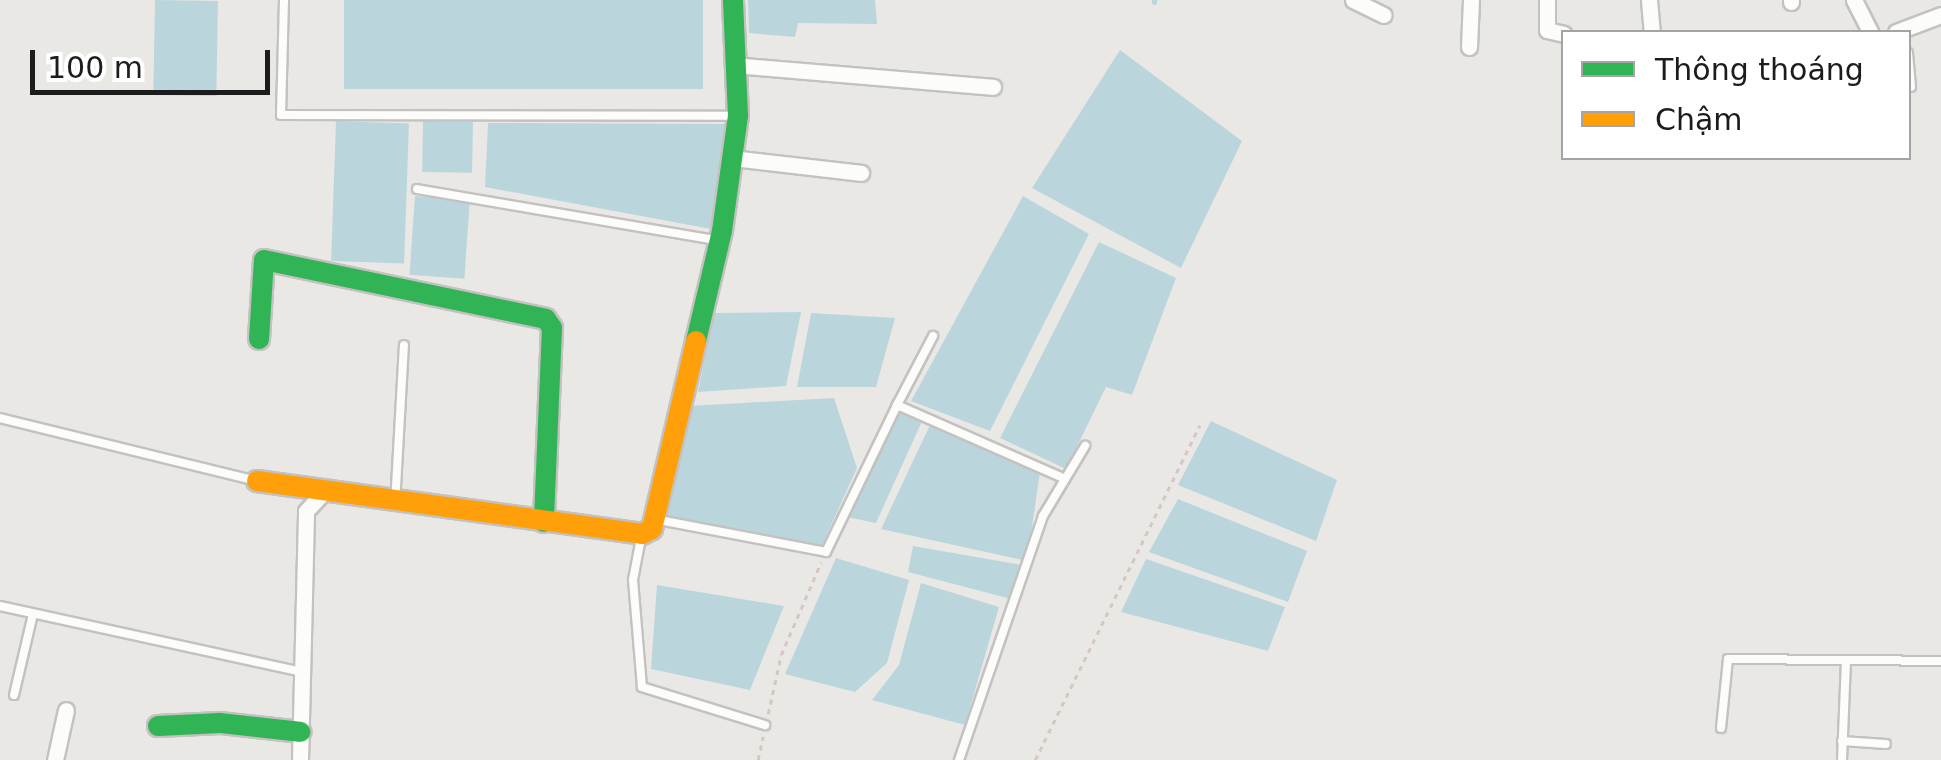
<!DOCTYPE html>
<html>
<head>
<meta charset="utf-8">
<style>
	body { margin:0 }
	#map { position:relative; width:1941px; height:760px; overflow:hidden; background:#eae8e5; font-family:"DejaVu Sans",sans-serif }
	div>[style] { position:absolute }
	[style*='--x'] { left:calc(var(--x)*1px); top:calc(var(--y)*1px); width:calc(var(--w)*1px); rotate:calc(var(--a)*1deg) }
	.water>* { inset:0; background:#bad6dc; transform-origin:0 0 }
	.stream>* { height:5px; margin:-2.5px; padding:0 2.5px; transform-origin:2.5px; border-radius:2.5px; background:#bad6dc }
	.path>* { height:2.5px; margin-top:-1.25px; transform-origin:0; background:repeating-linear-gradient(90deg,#d4c7c5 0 5px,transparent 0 10px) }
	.roads { filter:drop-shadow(2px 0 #c3c2c1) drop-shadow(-2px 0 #c3c2c1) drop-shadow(0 2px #c3c2c1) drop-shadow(0 -2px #c3c2c1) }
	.lane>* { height:8px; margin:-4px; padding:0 4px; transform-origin:4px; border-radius:4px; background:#fcfcfb }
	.street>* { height:15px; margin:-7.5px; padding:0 7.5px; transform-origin:7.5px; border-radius:7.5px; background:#fcfcfb }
	.fast>* { height:20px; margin:-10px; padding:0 10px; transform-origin:10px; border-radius:10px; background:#30b455 }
	.slow>* { height:20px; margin:-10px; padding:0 10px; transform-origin:10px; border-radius:10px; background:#ff9f0a }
	span { translate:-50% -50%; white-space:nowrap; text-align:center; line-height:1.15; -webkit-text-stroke:8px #fff; paint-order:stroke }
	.legend { position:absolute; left:1561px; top:30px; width:350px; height:130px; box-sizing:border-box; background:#fff; border:2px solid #a4a4a4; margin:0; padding:12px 18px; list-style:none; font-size:30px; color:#1c1c1c }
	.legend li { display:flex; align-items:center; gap:20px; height:50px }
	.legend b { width:50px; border:2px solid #a4a4a4 }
	.scale { position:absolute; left:30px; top:50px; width:240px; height:45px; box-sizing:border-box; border:5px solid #1c1c1c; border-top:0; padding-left:12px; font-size:30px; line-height:35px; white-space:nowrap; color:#1c1c1c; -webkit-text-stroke:8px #fff; paint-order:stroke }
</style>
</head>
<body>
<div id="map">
	<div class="water">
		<i style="left:155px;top:0;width:63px;height:95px;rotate:1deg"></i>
		<i style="left:344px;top:0;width:359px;height:89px"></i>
		<i style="clip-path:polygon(748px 0,875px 0,877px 24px,798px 23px,795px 37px,749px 33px)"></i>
		<i style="clip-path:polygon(1120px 50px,1242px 141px,1181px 268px,1032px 188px)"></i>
		<i style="left:336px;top:121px;width:73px;height:140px;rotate:2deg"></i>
		<i style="left:423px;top:121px;width:50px;height:51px;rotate:1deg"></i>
		<i style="clip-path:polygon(488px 123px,728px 124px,711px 229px,485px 187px)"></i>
		<i style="left:415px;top:196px;width:55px;height:79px;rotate:4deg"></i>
		<i style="clip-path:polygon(1023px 196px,1089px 234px,990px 431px,911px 401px)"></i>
		<i style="clip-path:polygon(1099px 242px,1176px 278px,1132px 395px,1106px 387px,1066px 469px,1000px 438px)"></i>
		<i style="clip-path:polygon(801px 312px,786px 386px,698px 392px,714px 313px)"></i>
		<i style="clip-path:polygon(811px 313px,895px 318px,876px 387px,797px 387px)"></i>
		<i style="clip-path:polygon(834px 398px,857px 468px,822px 545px,668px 516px,689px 406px)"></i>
		<i style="clip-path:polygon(906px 413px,923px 419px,876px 523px,847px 517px,896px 415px)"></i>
		<i style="clip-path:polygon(1211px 421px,1337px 480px,1316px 541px,1178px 485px)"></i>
		<i style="clip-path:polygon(930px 425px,1040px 472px,1027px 561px,881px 529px)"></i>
		<i style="clip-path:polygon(1178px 499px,1307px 551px,1288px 602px,1149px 552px)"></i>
		<i style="clip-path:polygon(913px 546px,1022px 565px,1011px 599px,908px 572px)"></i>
		<i style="clip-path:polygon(836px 558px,909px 580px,887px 663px,855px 692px,785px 674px)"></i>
		<i style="clip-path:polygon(1146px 559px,1285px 607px,1268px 651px,1121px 612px)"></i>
		<i style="clip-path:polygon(921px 583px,999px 607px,965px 725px,872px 700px,899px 665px)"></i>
		<i style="clip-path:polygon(657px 585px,784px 606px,750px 690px,651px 669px)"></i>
	</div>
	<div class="stream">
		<i style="--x:1154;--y:2;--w:2;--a:-90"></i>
	</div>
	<div class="path">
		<i style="--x:768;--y:714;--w:60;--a:-77.6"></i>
		<i style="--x:781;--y:655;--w:101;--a:-66.7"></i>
		<i style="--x:758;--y:760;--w:24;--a:-78"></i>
		<i style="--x:1035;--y:760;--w:373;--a:-63.8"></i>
	</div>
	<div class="roads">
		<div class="lane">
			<i style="--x:284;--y:0;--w:115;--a:91.5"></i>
			<i style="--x:281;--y:115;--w:453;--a:0.1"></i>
			<i style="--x:1908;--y:53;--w:34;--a:85"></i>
			<i style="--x:417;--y:189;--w:307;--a:9.7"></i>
			<i style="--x:897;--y:405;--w:78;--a:-62.4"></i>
			<i style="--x:0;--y:418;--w:260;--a:13.8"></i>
			<i style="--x:395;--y:505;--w:160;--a:-86.8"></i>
			<i style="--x:659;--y:520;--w:170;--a:10.8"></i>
			<i style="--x:826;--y:552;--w:163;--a:-64.2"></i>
			<i style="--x:897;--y:405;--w:179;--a:23.7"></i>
			<i style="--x:641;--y:538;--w:43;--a:100.8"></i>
			<i style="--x:633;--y:580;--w:107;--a:85.2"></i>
			<i style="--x:642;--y:687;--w:129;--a:17.2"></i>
			<i style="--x:0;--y:606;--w:310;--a:12.3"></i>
			<i style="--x:14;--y:695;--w:83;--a:-76.8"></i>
			<i style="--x:1721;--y:728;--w:69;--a:-84.2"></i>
			<i style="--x:1728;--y:659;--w:213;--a:0.5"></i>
			<i style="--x:1842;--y:741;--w:44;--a:3.9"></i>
			<i style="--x:959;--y:760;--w:258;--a:-71"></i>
			<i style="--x:1043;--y:516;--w:82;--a:-59"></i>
			<i style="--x:1842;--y:760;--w:100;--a:-87.7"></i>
		</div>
		<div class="street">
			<i style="--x:1353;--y:0;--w:34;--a:26"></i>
			<i style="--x:1547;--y:0;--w:30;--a:90"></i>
			<i style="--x:1547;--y:30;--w:17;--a:13"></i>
			<i style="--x:1649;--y:0;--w:32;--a:85"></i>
			<i style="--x:1791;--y:0;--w:2;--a:90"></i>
			<i style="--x:1854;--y:0;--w:36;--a:63"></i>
			<i style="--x:1896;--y:32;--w:48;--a:-20.7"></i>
			<i style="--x:1469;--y:47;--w:47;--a:-87.6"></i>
			<i style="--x:733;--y:65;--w:261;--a:4.8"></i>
			<i style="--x:732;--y:158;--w:130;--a:6.6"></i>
			<i style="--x:55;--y:760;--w:51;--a:-77.6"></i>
			<i style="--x:300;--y:760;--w:249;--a:-88.6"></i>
			<i style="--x:306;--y:511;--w:21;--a:-47"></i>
		</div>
		<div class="fast">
			<i style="--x:259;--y:339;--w:79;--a:-86.4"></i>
			<i style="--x:264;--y:260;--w:288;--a:11.8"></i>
			<i style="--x:546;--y:319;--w:11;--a:56"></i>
			<i style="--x:552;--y:328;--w:194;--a:92.4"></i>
			<i style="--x:696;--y:341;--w:113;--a:-76.7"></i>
			<i style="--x:722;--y:231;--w:116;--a:-82.1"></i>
			<i style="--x:738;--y:116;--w:116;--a:-92.5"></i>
			<i style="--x:158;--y:726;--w:62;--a:-2.8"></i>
			<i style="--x:220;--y:723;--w:81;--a:6.3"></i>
		</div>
		<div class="slow">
			<i style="--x:257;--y:481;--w:389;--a:7.8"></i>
			<i style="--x:642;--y:534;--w:11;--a:-27"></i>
			<i style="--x:652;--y:529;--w:193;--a:-76.8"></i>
		</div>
	</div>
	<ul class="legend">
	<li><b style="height:12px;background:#30b455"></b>Thông thoáng</li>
	<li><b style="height:12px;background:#ff9f0a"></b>Chậm</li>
	</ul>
	<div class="scale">100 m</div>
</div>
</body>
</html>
